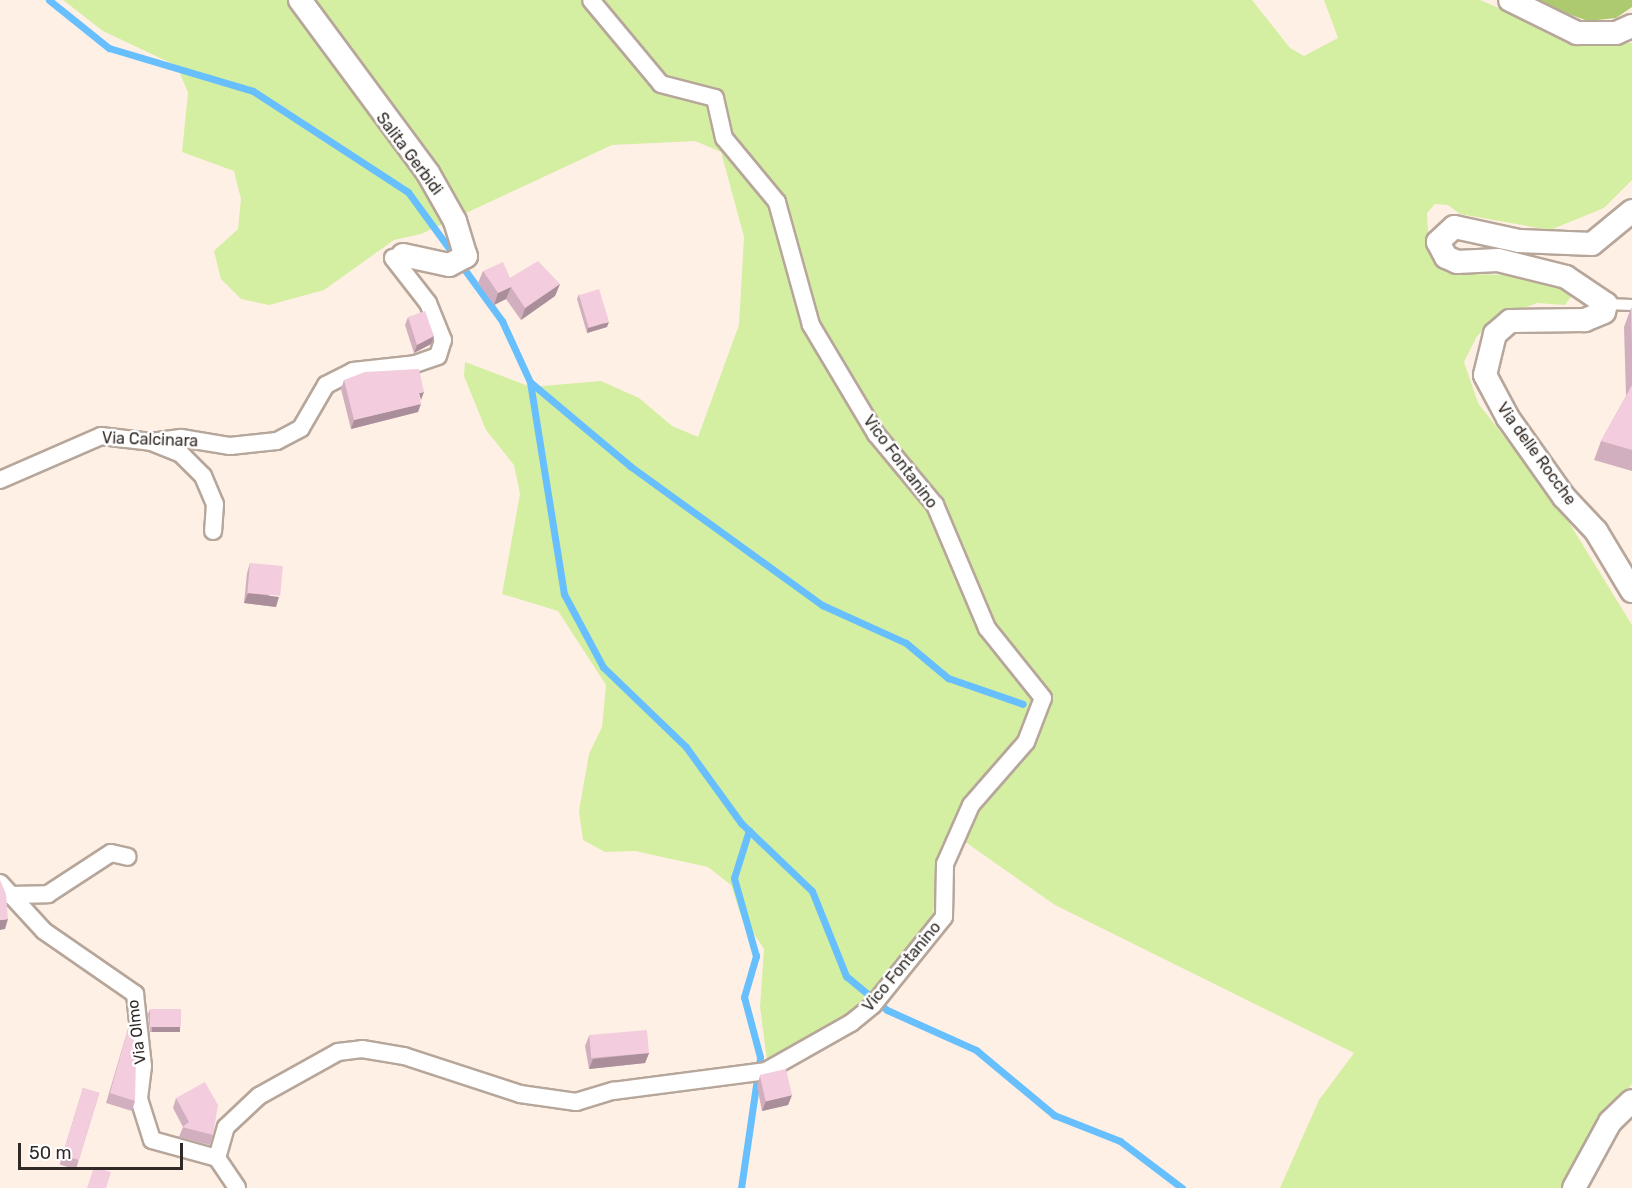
<!DOCTYPE html>
<html>
<head>
<meta charset="utf-8">
<style>
	body { margin:0 }
	#map { position:relative; width:1632px; height:1188px; overflow:hidden; background:#fff0e6; font-family:Rubik,sans-serif }
	div>[style] { position:absolute }
	[style*='--x'] { left:calc(var(--x)*1px); top:calc(var(--y)*1px); width:calc(var(--w)*1px); rotate:calc(var(--a)*1deg) }
	.green>* { inset:0; background:#d4eea2 }
	.forest>* { inset:0; background:#adca6e }
	.stream>* { height:7px; margin:-3.5px; padding:0 3.5px; transform-origin:3.5px; border-radius:3.5px; background:#67bffd }
	.roads { filter:drop-shadow(2px 0 #b7a69a) drop-shadow(-2px 0 #b7a69a) drop-shadow(0 2px #b7a69a) drop-shadow(0 -2px #b7a69a) }
	.service>* { height:10px; margin:-5px; padding:0 5px; transform-origin:5px; border-radius:5px; background:#fff }
	.pedestrian>* { height:16px; margin:-8px; padding:0 8px; transform-origin:8px; border-radius:8px; background:#fff }
	.minor>* { height:22px; margin:-11px; padding:0 11px; transform-origin:11px; border-radius:11px; background:#fff }
	.wall>* { inset:0; background:#d1afbe; transform-origin:0 0 }
	.shaded-wall>* { inset:0; background:#aa8f9b; transform-origin:0 0 }
	.building>* { inset:0; background:#f3ccdd; transform-origin:0 0 }
	span { translate:-50% -50%; white-space:nowrap; text-align:center; line-height:1.15; -webkit-text-stroke:5px #fff; paint-order:stroke }
	.street-label { font-size:16px; color:#302925 }
	.scale { position:absolute; left:18px; top:1143px; width:165px; height:27px; box-sizing:border-box; border:3px solid #302925; border-top:0; padding-left:8px; font-size:18px; line-height:21px; white-space:nowrap; color:#302925; -webkit-text-stroke:4px #fff; paint-order:stroke }
</style>
</head>
<body>
<div id="map">
	<div class="green">
		<i style="clip-path:polygon(63px 0,1252px 0,1290px 48px,1304px 56px,1338px 38px,1324px 0,1480px 0,1579px 42px,1632px 43px,1632px 180px,1604px 208px,1550px 230px,1460px 214px,1448px 205px,1435px 204px,1427px 213px,1429px 251px,1447px 273px,1531px 276px,1573px 294px,1565px 305px,1537px 303px,1497px 318px,1477px 336px,1464px 362px,1478px 403px,1562px 511px,1632px 625px,1632px 1084px,1590px 1135px,1565px 1188px,1280px 1188px,1319px 1100px,1354px 1053px,1055px 905px,951px 832px,942px 852px,932px 921px,876px 992px,845px 1020px,767px 1060px,760px 1007px,764px 949px,740px 913px,731px 885px,708px 867px,635px 851px,605px 852px,583px 840px,579px 811px,589px 754px,602px 727px,606px 685px,558px 611px,502px 594px,520px 494px,514px 465px,486px 430px,464px 376px,465px 362px,531px 387px,601px 381px,639px 398px,672px 426px,698px 437px,739px 325px,744px 237px,721px 152px,695px 141px,612px 145px,421px 234px,394px 240px,324px 290px,269px 305px,241px 299px,221px 279px,214px 251px,238px 229px,241px 199px,234px 171px,182px 152px,188px 93px,177px 66px,103px 31px)"></i>
	</div>
	<div class="forest">
		<i style="clip-path:polygon(1530px 0,1632px 0,1632px 7px,1616px 18px,1588px 21px)"></i>
	</div>
	<div class="stream">
		<i style="--x:49;--y:0;--w:77;--a:38.7"></i>
		<i style="--x:109;--y:48;--w:150;--a:16.6"></i>
		<i style="--x:253;--y:91;--w:185;--a:33.1"></i>
		<i style="--x:408;--y:192;--w:160;--a:53.9"></i>
		<i style="--x:502;--y:321;--w:67;--a:65.3"></i>
		<i style="--x:530;--y:382;--w:131;--a:40"></i>
		<i style="--x:630;--y:466;--w:237;--a:35.9"></i>
		<i style="--x:822;--y:605;--w:92;--a:24.3"></i>
		<i style="--x:906;--y:643;--w:55;--a:39.8"></i>
		<i style="--x:948;--y:678;--w:79;--a:19.1"></i>
		<i style="--x:530;--y:382;--w:215;--a:80.9"></i>
		<i style="--x:564;--y:594;--w:83;--a:61.9"></i>
		<i style="--x:603;--y:667;--w:115;--a:43.9"></i>
		<i style="--x:686;--y:747;--w:94;--a:54.1"></i>
		<i style="--x:741;--y:823;--w:98;--a:43.8"></i>
		<i style="--x:812;--y:891;--w:92;--a:68.2"></i>
		<i style="--x:846;--y:976;--w:53;--a:39.7"></i>
		<i style="--x:887;--y:1010;--w:98;--a:24.2"></i>
		<i style="--x:976;--y:1050;--w:102;--a:39.8"></i>
		<i style="--x:1054;--y:1115;--w:71;--a:21.5"></i>
		<i style="--x:1120;--y:1141;--w:78;--a:37.2"></i>
		<i style="--x:741;--y:1188;--w:132;--a:-81.7"></i>
		<i style="--x:760;--y:1057;--w:62;--a:-104.9"></i>
		<i style="--x:744;--y:997;--w:43;--a:-73.7"></i>
		<i style="--x:756;--y:956;--w:81;--a:-105.8"></i>
		<i style="--x:734;--y:878;--w:50;--a:-72.6"></i>
	</div>
	<div class="roads">
		<div class="service">
			<i style="--x:1606;--y:304;--w:26;--a:2"></i>
		</div>
		<div class="pedestrian">
			<i style="--x:154;--y:443;--w:29;--a:22"></i>
			<i style="--x:181;--y:454;--w:31;--a:45"></i>
			<i style="--x:203;--y:476;--w:30;--a:67"></i>
			<i style="--x:215;--y:504;--w:27;--a:94"></i>
			<i style="--x:0;--y:480;--w:110;--a:-23.5"></i>
			<i style="--x:101;--y:436;--w:50;--a:6.8"></i>
			<i style="--x:151;--y:442;--w:30;--a:-8"></i>
			<i style="--x:181;--y:438;--w:50;--a:9.3"></i>
			<i style="--x:230;--y:446;--w:47;--a:-6.1"></i>
			<i style="--x:277;--y:441;--w:27;--a:-28"></i>
			<i style="--x:301;--y:428;--w:50;--a:-59.8"></i>
			<i style="--x:326;--y:385;--w:30;--a:-27"></i>
			<i style="--x:353;--y:371;--w:62;--a:-6.4"></i>
			<i style="--x:415;--y:364;--w:24;--a:-19"></i>
			<i style="--x:438;--y:356;--w:17;--a:-73"></i>
			<i style="--x:443;--y:340;--w:40;--a:-112"></i>
			<i style="--x:428;--y:303;--w:57;--a:-127.9"></i>
			<i style="--x:393;--y:258;--w:10;--a:-17"></i>
			<i style="--x:0;--y:883;--w:65;--a:47.5"></i>
			<i style="--x:44;--y:931;--w:111;--a:34.7"></i>
			<i style="--x:135;--y:994;--w:72;--a:83.7"></i>
			<i style="--x:143;--y:1066;--w:33;--a:97"></i>
			<i style="--x:139;--y:1099;--w:43;--a:72.4"></i>
			<i style="--x:152;--y:1140;--w:67;--a:15.5"></i>
			<i style="--x:217;--y:1158;--w:36;--a:56"></i>
			<i style="--x:9;--y:895;--w:39;--a:-1"></i>
			<i style="--x:48;--y:894;--w:75;--a:-33.1"></i>
			<i style="--x:111;--y:853;--w:17;--a:13"></i>
			<i style="--x:217;--y:1158;--w:32;--a:-74"></i>
			<i style="--x:226;--y:1127;--w:45;--a:-43.2"></i>
			<i style="--x:259;--y:1096;--w:90;--a:-29.1"></i>
			<i style="--x:338;--y:1052;--w:24;--a:-7"></i>
			<i style="--x:362;--y:1049;--w:43;--a:9.5"></i>
			<i style="--x:404;--y:1056;--w:122;--a:18.1"></i>
			<i style="--x:520;--y:1094;--w:57;--a:8.1"></i>
			<i style="--x:576;--y:1102;--w:39;--a:-17"></i>
			<i style="--x:613;--y:1091;--w:154;--a:-7.4"></i>
			<i style="--x:766;--y:1071;--w:98;--a:-29.5"></i>
			<i style="--x:851;--y:1023;--w:28;--a:-39"></i>
			<i style="--x:873;--y:1005;--w:113;--a:-51.1"></i>
			<i style="--x:944;--y:917;--w:53;--a:-88.9"></i>
			<i style="--x:945;--y:864;--w:64;--a:-66.2"></i>
			<i style="--x:971;--y:805;--w:84;--a:-48.9"></i>
			<i style="--x:1026;--y:742;--w:47;--a:-68.9"></i>
			<i style="--x:1043;--y:698;--w:90;--a:-128.7"></i>
			<i style="--x:987;--y:628;--w:134;--a:-112.9"></i>
			<i style="--x:935;--y:505;--w:92;--a:-129.7"></i>
			<i style="--x:876;--y:434;--w:127;--a:-120.8"></i>
			<i style="--x:811;--y:325;--w:128;--a:-105.5"></i>
			<i style="--x:777;--y:202;--w:83;--a:-129.6"></i>
			<i style="--x:724;--y:138;--w:41;--a:-102.7"></i>
			<i style="--x:715;--y:98;--w:56;--a:-165.5"></i>
			<i style="--x:661;--y:84;--w:109;--a:-129.8"></i>
		</div>
		<div class="minor">
			<i style="--x:300;--y:0;--w:215;--a:53.5"></i>
			<i style="--x:428;--y:173;--w:55;--a:60.6"></i>
			<i style="--x:455;--y:221;--w:37;--a:73"></i>
			<i style="--x:466;--y:256;--w:19;--a:152"></i>
			<i style="--x:449;--y:265;--w:47;--a:-167.7"></i>
			<i style="--x:1510;--y:0;--w:75;--a:26.2"></i>
			<i style="--x:1577;--y:33;--w:39;--a:0"></i>
			<i style="--x:1616;--y:33;--w:17;--a:-24"></i>
			<i style="--x:1632;--y:211;--w:52;--a:140.5"></i>
			<i style="--x:1592;--y:244;--w:73;--a:-177.6"></i>
			<i style="--x:1519;--y:241;--w:66;--a:-167.8"></i>
			<i style="--x:1454;--y:227;--w:22;--a:137"></i>
			<i style="--x:1438;--y:242;--w:17;--a:62"></i>
			<i style="--x:1446;--y:257;--w:12;--a:24"></i>
			<i style="--x:1457;--y:262;--w:41;--a:-2.8"></i>
			<i style="--x:1498;--y:260;--w:70;--a:14"></i>
			<i style="--x:1566;--y:277;--w:48;--a:34"></i>
			<i style="--x:1606;--y:304;--w:8;--a:104"></i>
			<i style="--x:1604;--y:312;--w:21;--a:157"></i>
			<i style="--x:1585;--y:320;--w:75;--a:179.2"></i>
			<i style="--x:1510;--y:321;--w:20;--a:139"></i>
			<i style="--x:1495;--y:334;--w:42;--a:103.7"></i>
			<i style="--x:1485;--y:375;--w:49;--a:61.9"></i>
			<i style="--x:1508;--y:418;--w:97;--a:54.7"></i>
			<i style="--x:1564;--y:497;--w:47;--a:46.7"></i>
			<i style="--x:1596;--y:531;--w:70;--a:59"></i>
			<i style="--x:1574;--y:1188;--w:75;--a:-61.4"></i>
			<i style="--x:1610;--y:1122;--w:30;--a:-44"></i>
		</div>
	</div>
	<div class="wall">
		<i style="clip-path:polygon(483px 271px,510px 278px,560px 284px,555px 296px,521px 320px,506px 299px,494px 305px,478px 283px)"></i>
		<i style="clip-path:polygon(579px 294px,607px 327px,587px 333px,577px 299px)"></i>
		<i style="clip-path:polygon(1631px 308px,1632px 308px,1632px 471px,1594px 460px,1601px 441px,1626px 396px,1624px 327px)"></i>
		<i style="clip-path:polygon(408px 317px,434px 336px,431px 344px,414px 353px,405px 325px)"></i>
		<i style="clip-path:polygon(344px 380px,420px 400px,418px 412px,351px 429px,341px 389px)"></i>
		<i style="clip-path:polygon(250px 563px,276px 607px,244px 603px,247px 573px)"></i>
		<i style="clip-path:polygon(150px 1009px,179px 1032px,150px 1032px,148px 1014px)"></i>
		<i style="clip-path:polygon(128px 1029px,135px 1101px,132px 1111px,106px 1103px)"></i>
		<i style="clip-path:polygon(589px 1036px,649px 1053px,645px 1063px,589px 1069px,585px 1046px)"></i>
		<i style="clip-path:polygon(760px 1076px,792px 1095px,788px 1105px,762px 1111px,757px 1086px)"></i>
		<i style="left:83px;top:1088px;width:17px;height:80px;rotate:17deg"></i>
		<i style="clip-path:polygon(176px 1098px,213px 1135px,210px 1145px,179px 1137px,183px 1127px,173px 1108px)"></i>
	</div>
	<div class="shaded-wall">
		<i style="clip-path:polygon(560px 284px,555px 296px,521px 320px,525px 308px)"></i>
		<i style="clip-path:polygon(511px 287px,506px 299px,494px 305px,498px 293px)"></i>
		<i style="clip-path:polygon(609px 322px,607px 327px,587px 333px,588px 328px)"></i>
		<i style="clip-path:polygon(434px 336px,431px 344px,414px 353px,417px 345px)"></i>
		<i style="clip-path:polygon(424px 392px,421px 400px,419px 393px)"></i>
		<i style="clip-path:polygon(421px 404px,418px 412px,351px 429px,354px 420px)"></i>
		<i style="clip-path:polygon(248px 593px,279px 597px,276px 607px,244px 603px)"></i>
		<i style="clip-path:polygon(8px 919px,5px 929px,0 930px,0 920px)"></i>
		<i style="left:152px;top:1027px;width:28px;height:5px"></i>
		<i style="clip-path:polygon(649px 1053px,645px 1063px,589px 1069px,593px 1059px)"></i>
		<i style="clip-path:polygon(792px 1095px,788px 1105px,762px 1111px,766px 1101px)"></i>
	</div>
	<div class="building">
		<i style="clip-path:polygon(538px 261px,560px 284px,525px 308px,511px 287px,498px 293px,483px 271px,503px 262px,510px 278px)"></i>
		<i style="left:599px;top:289px;width:34px;height:21px;rotate:73deg"></i>
		<i style="clip-path:polygon(1631px 308px,1632px 308px,1632px 347px)"></i>
		<i style="clip-path:polygon(425px 311px,434px 336px,417px 345px,408px 317px)"></i>
		<i style="clip-path:polygon(419px 369px,424px 392px,419px 393px,421px 404px,354px 420px,344px 380px,365px 372px)"></i>
		<i style="clip-path:polygon(1632px 385px,1632px 450px,1601px 441px)"></i>
		<i style="left:250px;top:563px;width:33px;height:30px;rotate:5deg"></i>
		<i style="clip-path:polygon(0 880px,6px 894px,8px 919px,0 920px)"></i>
		<i style="left:150px;top:1009px;width:31px;height:18px"></i>
		<i style="clip-path:polygon(128px 1029px,133px 1032px,136px 1056px,135px 1101px,110px 1093px)"></i>
		<i style="left:647px;top:1030px;width:23px;height:58px;rotate:85deg"></i>
		<i style="left:786px;top:1069px;width:27px;height:27px;rotate:77deg"></i>
		<i style="clip-path:polygon(205px 1082px,218px 1105px,213px 1135px,182px 1127px,189px 1122px,176px 1098px)"></i>
		<i style="left:83px;top:1088px;width:17px;height:70px;rotate:17deg"></i>
		<i style="clip-path:polygon(94px 1167px,111px 1172px,106px 1188px,87px 1188px)"></i>
	</div>
	<div class="street-label">
		<span style="left:409px;top:154px;rotate:53deg">Salita Gerbidi</span>
		<span style="left:150px;top:440px;rotate:2deg">Via Calcinara</span>
		<span style="left:1536px;top:454px;rotate:54deg">Via delle Rocche</span>
		<span style="left:900px;top:462px;rotate:53deg">Vico Fontanino</span>
		<span style="left:902px;top:967px;rotate:-50deg">Vico Fontanino</span>
		<span style="left:137px;top:1032px;rotate:-97deg">Via Olmo</span>
	</div>
	<div class="scale">50 m</div>
</div>
</body>
</html>
